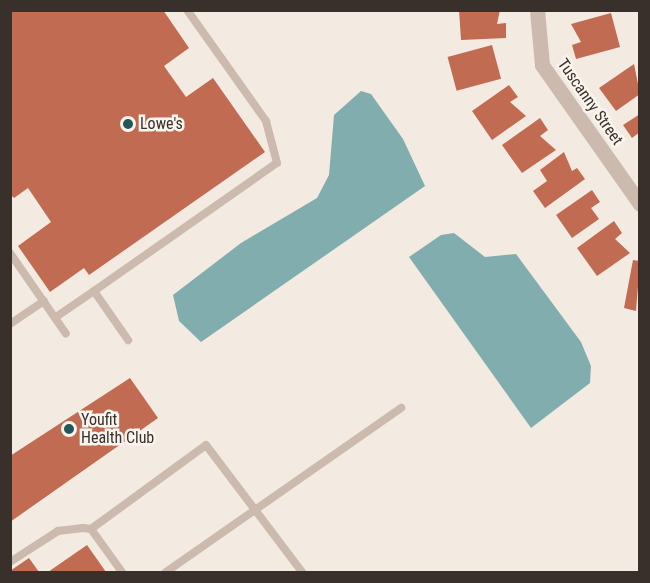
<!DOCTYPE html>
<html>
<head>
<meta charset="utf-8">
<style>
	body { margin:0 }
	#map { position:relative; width:650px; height:583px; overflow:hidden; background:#f3eae1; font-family:"Roboto Condensed",sans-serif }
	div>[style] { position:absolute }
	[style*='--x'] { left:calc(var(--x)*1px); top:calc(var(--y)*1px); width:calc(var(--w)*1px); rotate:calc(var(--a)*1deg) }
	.water>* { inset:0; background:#81adaf }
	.building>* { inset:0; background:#c06b52; transform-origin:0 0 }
	.service>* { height:8px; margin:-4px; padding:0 4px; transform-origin:4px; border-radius:4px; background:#cbbaad }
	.minor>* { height:15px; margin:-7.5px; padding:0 7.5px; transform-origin:7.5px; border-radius:7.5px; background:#cbbaad }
	.dots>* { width:16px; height:16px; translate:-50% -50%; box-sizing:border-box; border:3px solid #faf4ee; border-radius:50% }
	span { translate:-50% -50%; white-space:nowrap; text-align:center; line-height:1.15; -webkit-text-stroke:5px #faf4ee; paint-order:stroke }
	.street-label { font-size:16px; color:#39302c }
	.poi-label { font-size:16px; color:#39302c }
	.left { translate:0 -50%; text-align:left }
	.frame { position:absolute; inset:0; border:12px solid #39302c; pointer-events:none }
</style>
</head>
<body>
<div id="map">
	<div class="water">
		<i style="clip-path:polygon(361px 91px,371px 94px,403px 139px,425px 186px,201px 342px,179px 321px,173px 295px,241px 243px,317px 198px,329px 175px,334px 115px)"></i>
		<i style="clip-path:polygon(454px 233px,485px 257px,516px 254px,581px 342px,591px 366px,590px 383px,531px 428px,409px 257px,441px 235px)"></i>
	</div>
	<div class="building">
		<i style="clip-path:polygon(10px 10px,163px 10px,189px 48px,164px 66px,186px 97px,213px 78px,265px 152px,89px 275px,84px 268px,50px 292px,18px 246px,51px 222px,28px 188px,14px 198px,10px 194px)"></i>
		<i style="clip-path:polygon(459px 10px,500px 10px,497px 24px,506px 23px,506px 38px,461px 40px)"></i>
		<i style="clip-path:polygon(611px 13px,620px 47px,576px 59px,572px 45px,581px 42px,571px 24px)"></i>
		<i style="left:492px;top:45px;width:35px;height:46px;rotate:75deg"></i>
		<i style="clip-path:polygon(634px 64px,640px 94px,616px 111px,599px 88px)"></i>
		<i style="clip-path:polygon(509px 85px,518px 97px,510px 102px,526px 116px,492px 140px,472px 111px)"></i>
		<i style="clip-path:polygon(640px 114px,640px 132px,632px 138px,623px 125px)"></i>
		<i style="clip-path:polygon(540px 118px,548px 130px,540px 136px,556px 150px,522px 173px,502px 145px)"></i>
		<i style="clip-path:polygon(564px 152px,572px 171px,577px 168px,585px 179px,545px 208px,533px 191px,547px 181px,540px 170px)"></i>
		<i style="clip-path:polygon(592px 190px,600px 202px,591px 208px,599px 219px,572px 238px,556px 215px)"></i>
		<i style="clip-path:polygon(614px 221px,622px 233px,615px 239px,630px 253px,597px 276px,577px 248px)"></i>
		<i style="clip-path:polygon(633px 260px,640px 261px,636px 311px,624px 308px)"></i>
		<i style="clip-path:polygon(130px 378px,158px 418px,10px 522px,10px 456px)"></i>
		<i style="clip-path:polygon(87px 545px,106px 572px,48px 572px)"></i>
		<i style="clip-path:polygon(29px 558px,39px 572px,10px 572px,10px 571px)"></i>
	</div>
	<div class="service">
		<i style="--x:10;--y:253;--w:98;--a:55.3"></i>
		<i style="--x:94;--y:291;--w:223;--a:-35"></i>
		<i style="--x:277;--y:163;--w:43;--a:-104.7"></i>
		<i style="--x:266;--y:121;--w:136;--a:-125.4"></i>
		<i style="--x:56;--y:317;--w:46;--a:-34.4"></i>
		<i style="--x:94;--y:291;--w:60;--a:55.2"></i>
		<i style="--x:10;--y:324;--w:41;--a:-34.1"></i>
		<i style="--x:91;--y:529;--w:142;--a:-36.1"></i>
		<i style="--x:206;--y:445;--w:159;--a:52.9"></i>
		<i style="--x:10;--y:562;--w:57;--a:-32.9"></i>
		<i style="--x:58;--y:531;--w:25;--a:-7"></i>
		<i style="--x:83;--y:528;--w:8;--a:7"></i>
		<i style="--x:91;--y:529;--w:53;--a:54.2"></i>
		<i style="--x:166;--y:572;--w:287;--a:-34.9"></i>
	</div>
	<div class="minor">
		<i style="--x:537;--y:10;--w:55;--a:84.8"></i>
		<i style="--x:542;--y:65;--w:170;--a:54.8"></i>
	</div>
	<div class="dots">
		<i style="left:128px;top:124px;background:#235759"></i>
		<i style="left:69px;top:429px;background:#235759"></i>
	</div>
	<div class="street-label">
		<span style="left:590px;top:102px;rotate:55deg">Tuscanny Street</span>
	</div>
	<div class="poi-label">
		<span class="left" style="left:140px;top:124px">Lowe's</span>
		<span class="left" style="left:81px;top:429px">Youfit<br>Health Club</span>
	</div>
	<div class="frame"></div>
</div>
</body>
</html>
